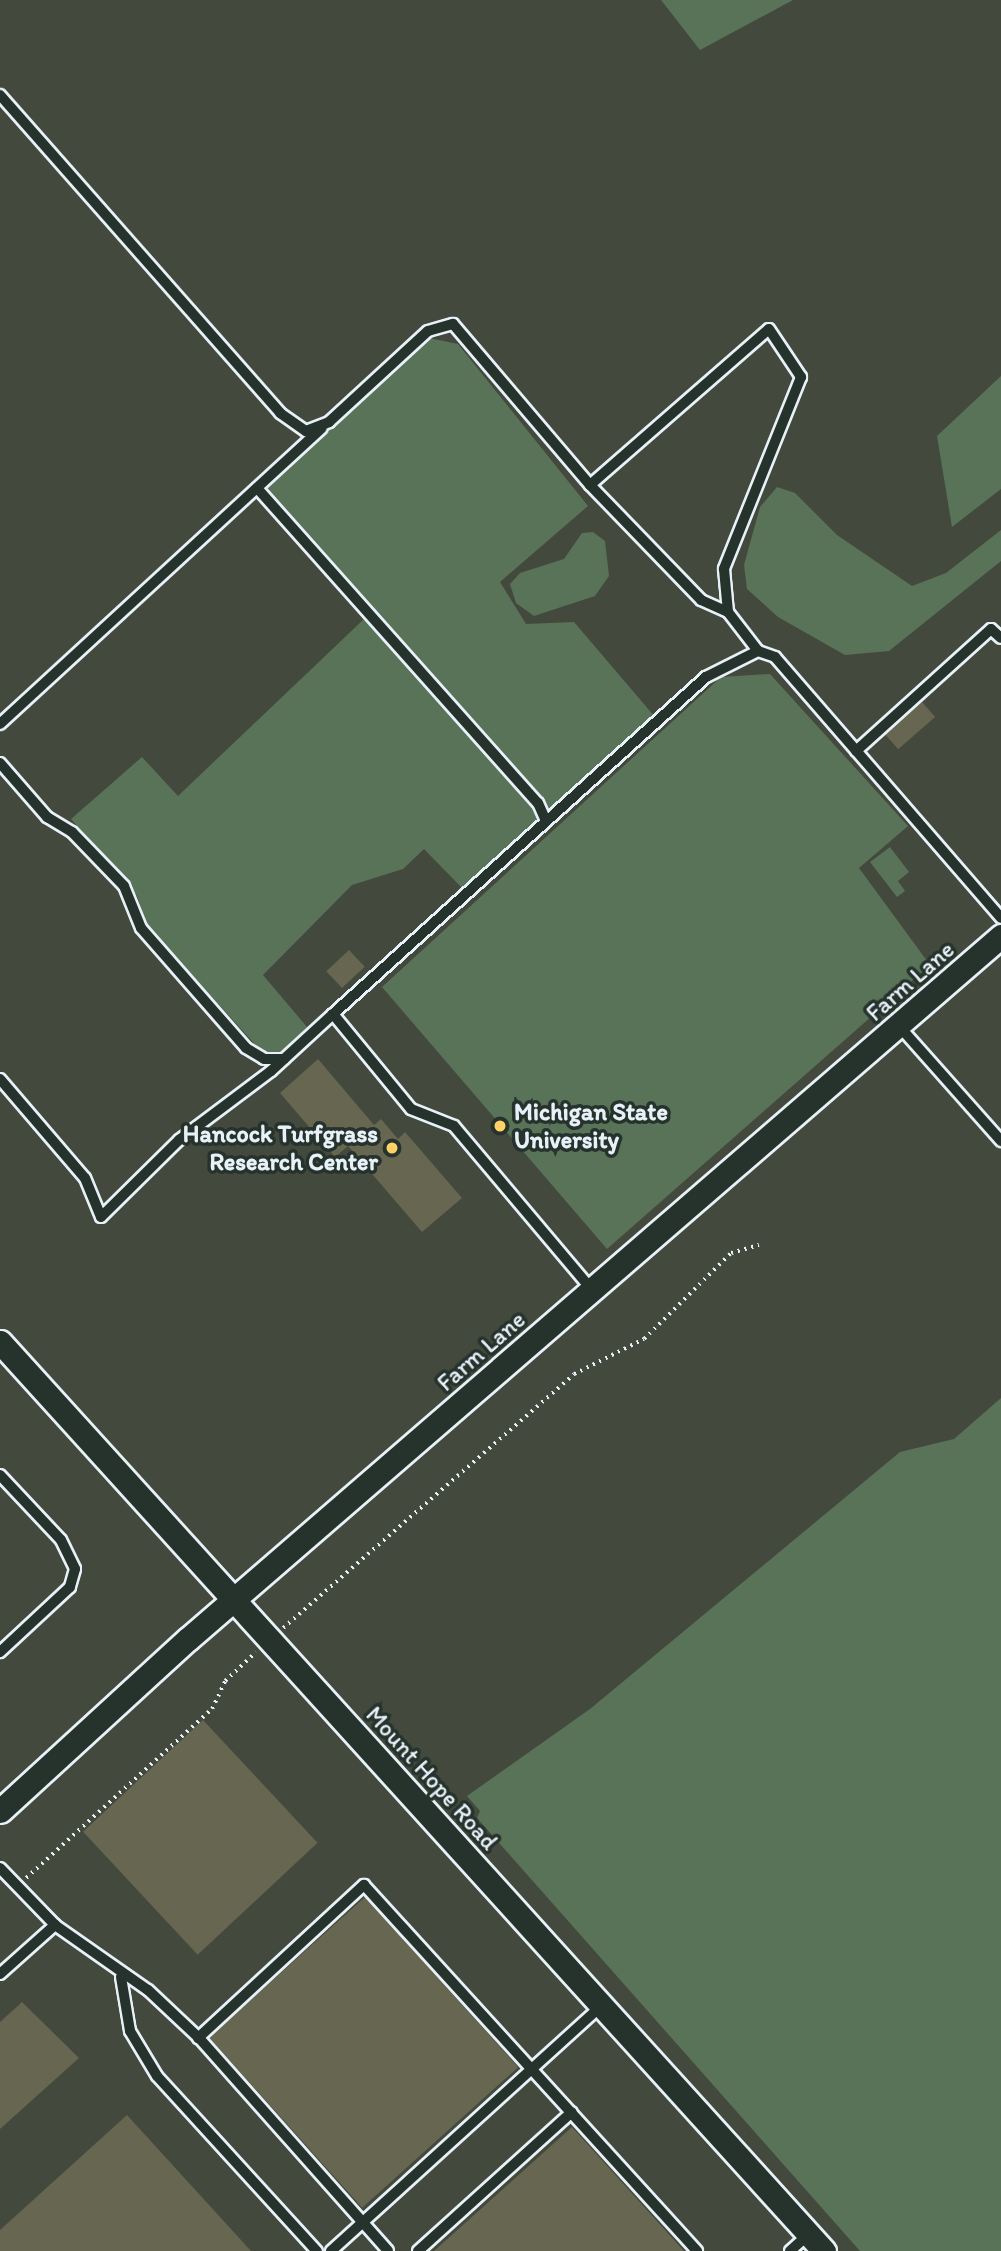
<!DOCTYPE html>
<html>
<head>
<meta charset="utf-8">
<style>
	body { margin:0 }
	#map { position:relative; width:1001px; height:2251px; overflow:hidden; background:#333d34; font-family:Itim,sans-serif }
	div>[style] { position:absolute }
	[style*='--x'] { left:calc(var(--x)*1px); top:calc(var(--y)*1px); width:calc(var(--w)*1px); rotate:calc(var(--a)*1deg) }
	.built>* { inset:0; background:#43493d; transform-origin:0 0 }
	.green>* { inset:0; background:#597358 }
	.building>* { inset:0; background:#676651; transform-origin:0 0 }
	.path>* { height:3.5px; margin-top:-1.75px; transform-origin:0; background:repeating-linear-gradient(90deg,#e8f1f8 0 2px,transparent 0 7px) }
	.roads { filter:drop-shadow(2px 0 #e8f1f8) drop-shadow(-2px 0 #e8f1f8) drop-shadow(0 2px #e8f1f8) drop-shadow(0 -2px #e8f1f8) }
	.service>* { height:10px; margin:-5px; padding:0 5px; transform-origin:5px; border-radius:5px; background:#26332d }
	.tertiary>* { height:23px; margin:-11.5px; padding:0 11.5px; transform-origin:11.5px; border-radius:11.5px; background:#26332d }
	.dots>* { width:19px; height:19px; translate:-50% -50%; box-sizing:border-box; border:4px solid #26332d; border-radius:50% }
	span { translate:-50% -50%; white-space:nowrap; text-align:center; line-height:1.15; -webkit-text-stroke:7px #26332d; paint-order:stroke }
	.street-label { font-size:24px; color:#e8f1f8 }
	.poi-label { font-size:24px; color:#e8f1f8; font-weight:700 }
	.left { translate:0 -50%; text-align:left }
	.right { translate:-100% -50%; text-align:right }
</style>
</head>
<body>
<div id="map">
	<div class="built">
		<i style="left:0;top:0;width:1001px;height:2251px"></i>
	</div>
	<div class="green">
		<i style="clip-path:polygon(661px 0,793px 0,700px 50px)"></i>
		<i style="clip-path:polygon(429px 338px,458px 344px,588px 506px,500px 582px,526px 624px,574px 622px,655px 717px,549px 813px,264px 489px)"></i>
		<i style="clip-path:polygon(1001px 376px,1001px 489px,952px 527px,937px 436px)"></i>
		<i style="clip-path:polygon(777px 487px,795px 493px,837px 535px,912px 586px,946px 573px,1001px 530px,1001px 561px,889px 651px,845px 655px,778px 617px,747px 589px,744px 565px,760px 507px)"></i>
		<i style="clip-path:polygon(593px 532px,605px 541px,609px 576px,595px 596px,534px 616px,516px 603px,510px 584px,520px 573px,564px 559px,582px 533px)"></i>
		<i style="clip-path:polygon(365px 618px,541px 819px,463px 889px,424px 849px,403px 869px,352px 885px,263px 975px,307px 1027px,279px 1055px,262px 1052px,148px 927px,137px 896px,71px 819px,142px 757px,178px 796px)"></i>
		<i style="clip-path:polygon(770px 674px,908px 826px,859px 868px,930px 965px,607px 1249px,382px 987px,721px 677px)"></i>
		<i style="clip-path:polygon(890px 847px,909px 872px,898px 881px,905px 891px,897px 897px,870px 862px)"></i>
		<i style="clip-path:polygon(1001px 1398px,1001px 2251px,860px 2251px,477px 1818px,480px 1811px,467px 1796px,590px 1709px,900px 1452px,954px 1439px)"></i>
	</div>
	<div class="building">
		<i style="left:922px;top:702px;width:20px;height:49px;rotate:49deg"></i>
		<i style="left:349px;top:950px;width:23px;height:31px;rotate:47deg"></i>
		<i style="clip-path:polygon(318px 1059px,374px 1125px,381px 1119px,398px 1139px,405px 1132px,462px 1198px,422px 1232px,348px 1146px,335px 1157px,280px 1093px)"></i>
		<i style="left:203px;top:1720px;width:168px;height:164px;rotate:47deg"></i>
		<i style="left:365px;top:1897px;width:229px;height:210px;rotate:48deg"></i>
		<i style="clip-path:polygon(22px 2002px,79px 2058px,0 2129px,0 2022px)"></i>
		<i style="clip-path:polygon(127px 2115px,251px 2251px,0 2251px,0 2230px)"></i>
		<i style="clip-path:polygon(572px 2127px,684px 2251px,434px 2251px)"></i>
	</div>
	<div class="path">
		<i style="--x:283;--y:1628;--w:386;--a:-41.1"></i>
		<i style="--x:574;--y:1374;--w:78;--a:-26.6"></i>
		<i style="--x:644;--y:1339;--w:122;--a:-44.7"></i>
		<i style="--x:731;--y:1253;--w:29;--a:-16"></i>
		<i style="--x:26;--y:1878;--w:251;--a:-42.3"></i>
		<i style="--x:212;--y:1709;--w:31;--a:-65"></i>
		<i style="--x:225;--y:1681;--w:42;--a:-43.1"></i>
	</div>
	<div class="roads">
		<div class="service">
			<i style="--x:0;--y:95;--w:424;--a:48.6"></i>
			<i style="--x:280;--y:413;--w:32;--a:35"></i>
			<i style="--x:306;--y:431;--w:25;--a:-21"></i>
			<i style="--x:329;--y:422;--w:134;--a:-42.6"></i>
			<i style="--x:428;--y:331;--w:26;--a:-16"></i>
			<i style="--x:453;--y:324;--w:211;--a:49.6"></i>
			<i style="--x:590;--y:485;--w:160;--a:46"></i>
			<i style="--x:701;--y:600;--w:30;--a:24"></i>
			<i style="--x:590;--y:485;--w:237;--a:-41.1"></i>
			<i style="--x:769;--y:329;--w:58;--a:56.3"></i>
			<i style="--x:801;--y:377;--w:207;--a:111.9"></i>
			<i style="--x:724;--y:569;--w:43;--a:84.7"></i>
			<i style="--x:728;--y:612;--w:49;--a:52.4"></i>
			<i style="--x:758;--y:651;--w:18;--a:19"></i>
			<i style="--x:775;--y:657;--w:345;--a:49.1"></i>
			<i style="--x:257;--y:488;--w:422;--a:48.3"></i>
			<i style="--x:538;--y:803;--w:20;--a:66"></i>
			<i style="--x:0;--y:724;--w:437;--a:-42.6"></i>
			<i style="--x:856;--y:751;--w:182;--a:-42.1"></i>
			<i style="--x:991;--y:629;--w:13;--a:42"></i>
			<i style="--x:0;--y:763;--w:72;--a:49"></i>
			<i style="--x:47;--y:817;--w:29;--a:31"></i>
			<i style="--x:72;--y:832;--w:75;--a:46.1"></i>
			<i style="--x:124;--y:886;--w:45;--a:68"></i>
			<i style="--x:141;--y:928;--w:159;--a:48.8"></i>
			<i style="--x:246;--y:1048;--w:21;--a:31"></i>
			<i style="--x:264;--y:1059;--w:20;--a:0"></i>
			<i style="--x:333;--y:1014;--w:503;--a:-42.1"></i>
			<i style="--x:706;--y:677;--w:58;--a:-26.6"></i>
			<i style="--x:899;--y:1026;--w:154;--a:48.4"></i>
			<i style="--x:0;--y:1079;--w:130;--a:49.4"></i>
			<i style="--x:85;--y:1178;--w:42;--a:67.7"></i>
			<i style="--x:101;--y:1217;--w:110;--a:-44.6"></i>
			<i style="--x:179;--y:1140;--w:115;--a:-36.9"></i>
			<i style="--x:271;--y:1071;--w:84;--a:-42.6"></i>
			<i style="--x:333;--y:1014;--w:123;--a:50.6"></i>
			<i style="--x:411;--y:1109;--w:46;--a:21.6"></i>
			<i style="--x:454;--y:1126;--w:214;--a:49.9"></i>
			<i style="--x:0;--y:1475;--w:89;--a:46.8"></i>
			<i style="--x:61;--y:1540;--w:32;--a:64"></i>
			<i style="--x:75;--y:1569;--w:19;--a:106"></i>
			<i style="--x:70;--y:1587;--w:96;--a:137.1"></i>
			<i style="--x:0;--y:1868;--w:79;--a:46"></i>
			<i style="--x:55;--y:1925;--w:113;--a:35"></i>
			<i style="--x:148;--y:1990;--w:71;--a:43.3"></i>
			<i style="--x:200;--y:2039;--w:283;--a:48.4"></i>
			<i style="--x:0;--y:1974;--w:74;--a:-41.7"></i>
			<i style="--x:121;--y:1977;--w:55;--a:80.5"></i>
			<i style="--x:130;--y:2031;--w:52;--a:59"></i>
			<i style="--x:157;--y:2076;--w:237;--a:47.6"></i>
			<i style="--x:198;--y:2038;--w:226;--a:-42.7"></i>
			<i style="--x:364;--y:1885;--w:495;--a:47.7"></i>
			<i style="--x:331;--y:2251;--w:366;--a:-42.2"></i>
			<i style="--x:418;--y:2251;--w:207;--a:-42.1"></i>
			<i style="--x:790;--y:2251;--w:24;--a:-42"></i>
		</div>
		<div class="tertiary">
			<i style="--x:0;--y:1342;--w:1227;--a:47.81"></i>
			<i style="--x:0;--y:1811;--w:255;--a:-42.5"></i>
			<i style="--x:188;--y:1639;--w:1075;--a:-40.85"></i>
		</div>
	</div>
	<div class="dots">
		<i style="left:500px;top:1126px;background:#ffd166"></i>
		<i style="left:392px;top:1148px;background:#ffd166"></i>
	</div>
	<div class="street-label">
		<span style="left:910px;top:981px;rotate:-41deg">Farm Lane</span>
		<span style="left:481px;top:1351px;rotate:-41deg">Farm Lane</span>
		<span style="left:432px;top:1778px;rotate:48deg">Mount Hope Road</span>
	</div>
	<div class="poi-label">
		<span class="left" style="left:514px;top:1126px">Michigan State<br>University</span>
		<span class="right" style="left:378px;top:1148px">Hancock Turfgrass<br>Research Center</span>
	</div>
</div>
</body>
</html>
